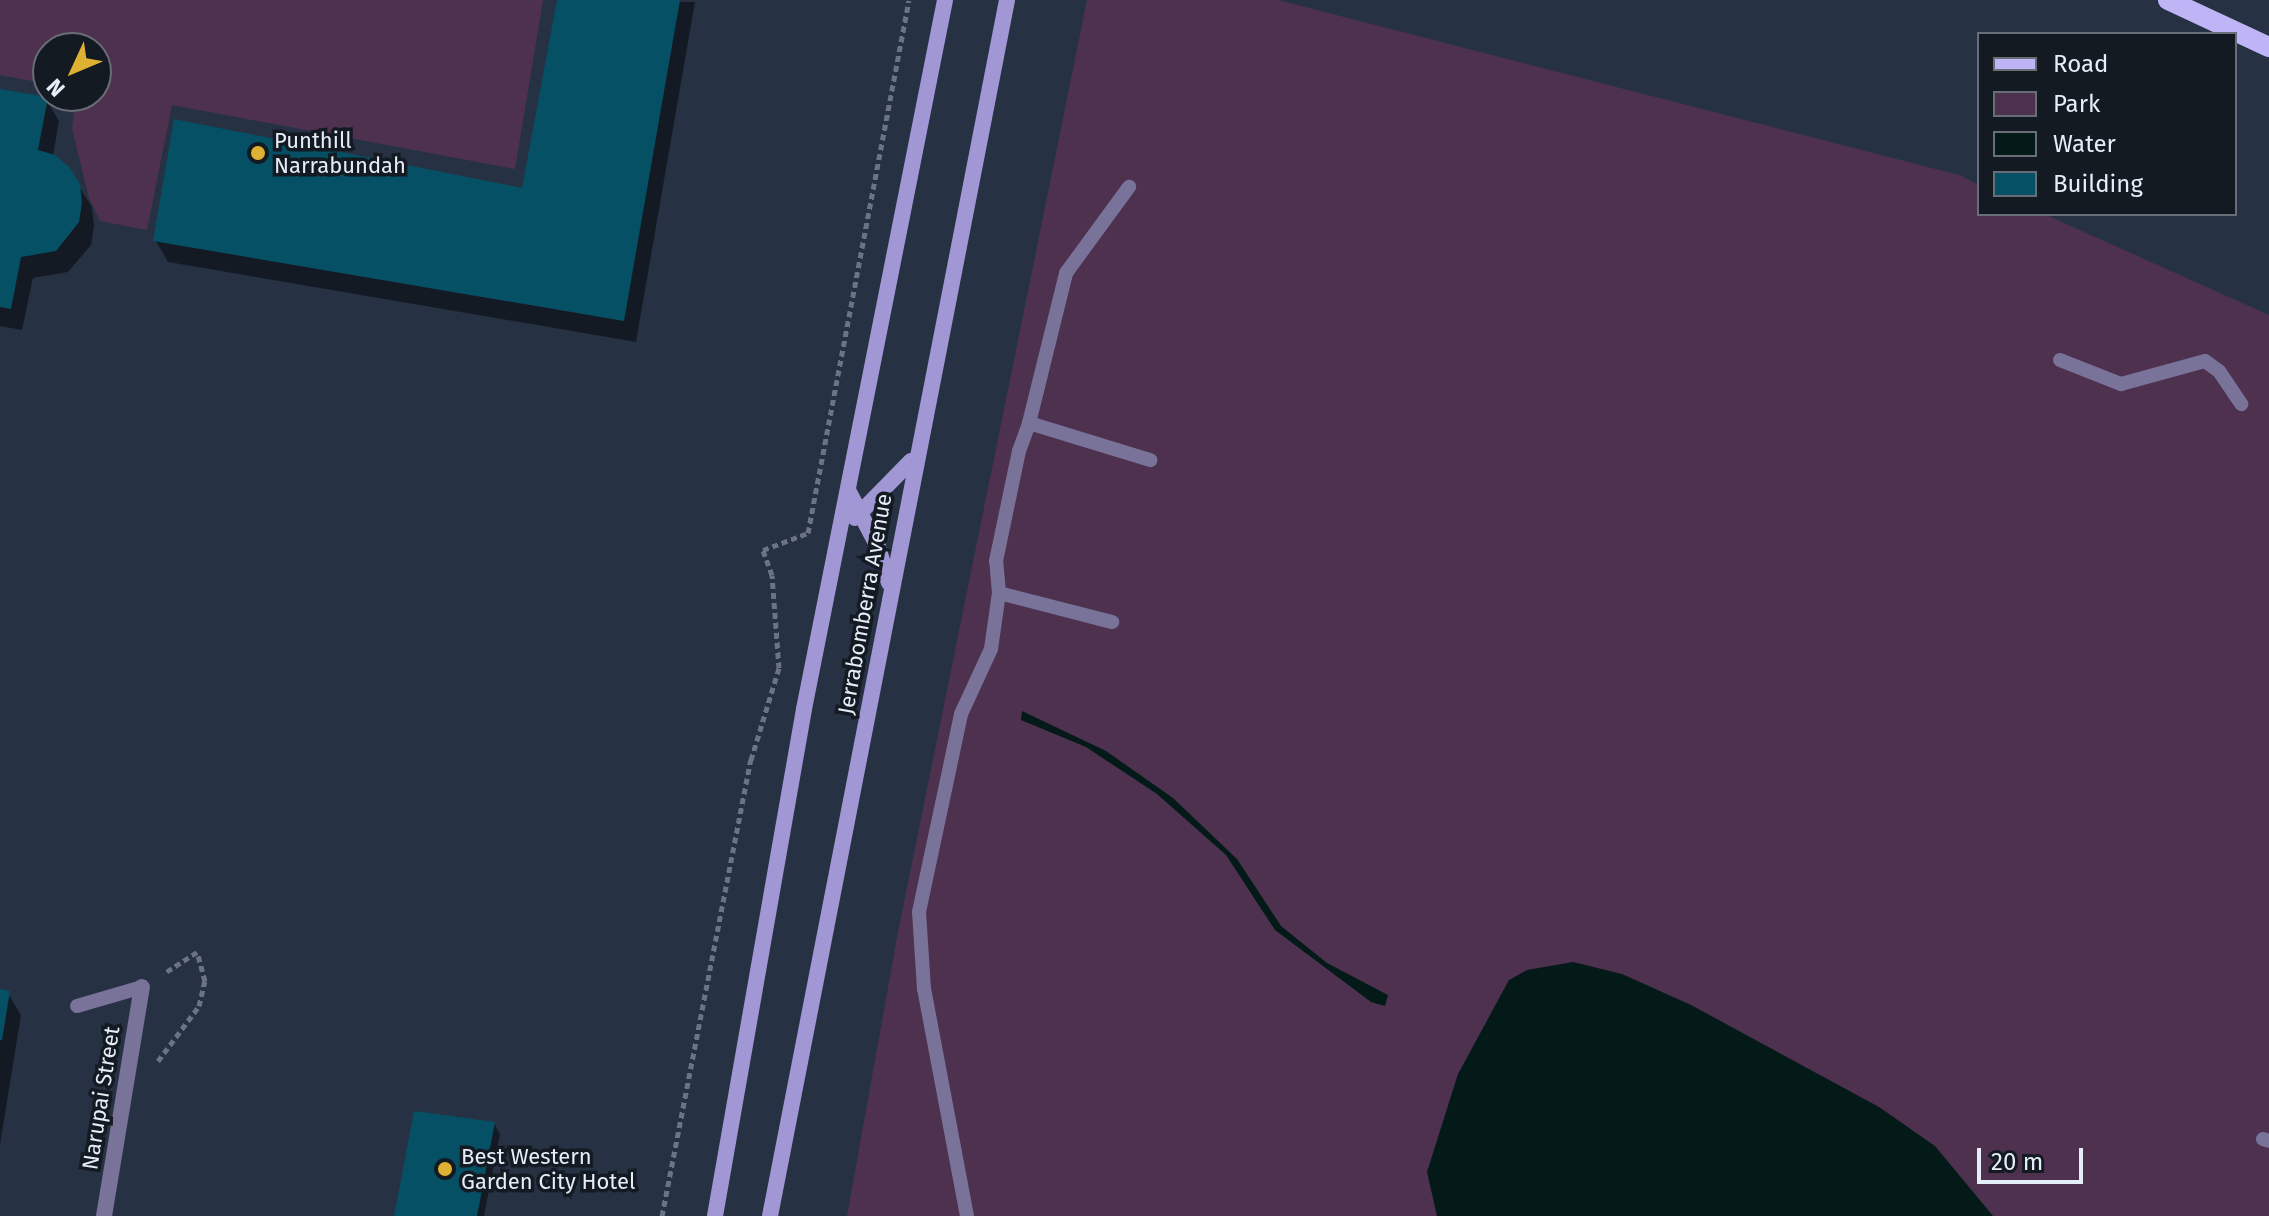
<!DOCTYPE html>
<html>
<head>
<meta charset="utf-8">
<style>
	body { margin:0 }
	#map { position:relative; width:2269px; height:1216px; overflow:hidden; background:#263244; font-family:"Fira Sans",sans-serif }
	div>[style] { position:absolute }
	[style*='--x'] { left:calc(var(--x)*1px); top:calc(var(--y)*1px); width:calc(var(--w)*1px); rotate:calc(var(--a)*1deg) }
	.green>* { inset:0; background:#4d314f }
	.water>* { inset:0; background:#041a19 }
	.shadow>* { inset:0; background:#0007 }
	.building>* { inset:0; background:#055065 }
	.path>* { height:5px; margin-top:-2.5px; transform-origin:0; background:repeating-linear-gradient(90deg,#6a7484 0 6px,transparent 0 10px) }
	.lane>* { height:14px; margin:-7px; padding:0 7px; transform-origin:7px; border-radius:7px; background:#79739a }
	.street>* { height:16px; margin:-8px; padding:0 8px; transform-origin:8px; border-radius:8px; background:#79739a }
	.secondary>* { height:16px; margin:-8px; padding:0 8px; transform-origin:8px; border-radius:8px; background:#a197d5 }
	.primary>* { height:20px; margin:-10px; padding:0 10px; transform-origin:10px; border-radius:10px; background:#bfb5f6 }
	.dots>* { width:22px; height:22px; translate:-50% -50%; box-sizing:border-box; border:4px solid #141a22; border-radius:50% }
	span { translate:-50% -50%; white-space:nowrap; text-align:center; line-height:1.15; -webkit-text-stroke:7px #141a22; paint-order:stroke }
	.poi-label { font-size:22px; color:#e5edf9 }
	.left { translate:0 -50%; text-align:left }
	.street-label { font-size:22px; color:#e5edf9 }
	.legend { position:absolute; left:1977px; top:32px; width:260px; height:184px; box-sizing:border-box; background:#141a22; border:2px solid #686e78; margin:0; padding:10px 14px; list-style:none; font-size:24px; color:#e5edf9 }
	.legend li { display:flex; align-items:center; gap:16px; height:40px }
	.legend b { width:40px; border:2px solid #686e78 }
	.north { position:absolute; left:32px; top:32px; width:80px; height:80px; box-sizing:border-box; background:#141a22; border:2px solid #686e78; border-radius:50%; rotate:226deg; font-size:22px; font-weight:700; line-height:32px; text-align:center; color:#e5edf9 }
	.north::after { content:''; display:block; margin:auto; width:28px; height:36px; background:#dfb133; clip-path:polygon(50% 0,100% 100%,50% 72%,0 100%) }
	.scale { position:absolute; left:1977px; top:1148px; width:106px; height:36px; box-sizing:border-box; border:4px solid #e5edf9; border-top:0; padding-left:10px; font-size:24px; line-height:28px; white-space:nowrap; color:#e5edf9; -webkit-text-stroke:6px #141a22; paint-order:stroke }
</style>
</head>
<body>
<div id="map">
	<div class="green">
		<i style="clip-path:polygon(0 0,543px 0,515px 169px,172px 105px,147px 230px,100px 221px,89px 198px,72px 129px,76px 96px,96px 96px,96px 48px,48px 48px,48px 84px,0 75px)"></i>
		<i style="clip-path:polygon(1087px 0,1278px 0,1959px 175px,1979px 185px,1979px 214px,2044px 214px,2269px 315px,2269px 1216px,847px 1216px,898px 932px)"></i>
	</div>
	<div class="water">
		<i style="clip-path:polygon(1022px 711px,1106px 751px,1173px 798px,1237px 859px,1281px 926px,1327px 963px,1388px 995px,1385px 1006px,1371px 1002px,1275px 930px,1226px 855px,1157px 794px,1086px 747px,1021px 720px)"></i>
		<i style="clip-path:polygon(1573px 962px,1622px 974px,1691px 1005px,1879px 1107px,1935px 1146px,1993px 1216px,1437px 1216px,1427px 1172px,1458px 1074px,1509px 980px,1527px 970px)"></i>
	</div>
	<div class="shadow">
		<i style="clip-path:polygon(559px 0,695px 2px,636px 342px,168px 262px,156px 241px,523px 190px)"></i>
		<i style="clip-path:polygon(0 91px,46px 99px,59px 121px,53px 156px,78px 185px,92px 207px,94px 226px,91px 245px,68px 272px,33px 278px,22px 330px,0 326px)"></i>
		<i style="clip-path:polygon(0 991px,8px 993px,21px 1015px,0 1145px)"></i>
		<i style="clip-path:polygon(494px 1123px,500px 1134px,484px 1216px,396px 1216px)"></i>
	</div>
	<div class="building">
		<i style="clip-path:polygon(557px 0,680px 0,624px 321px,153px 241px,174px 119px,522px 188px)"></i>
		<i style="clip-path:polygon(0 89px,48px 97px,38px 150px,55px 155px,70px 168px,80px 184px,82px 203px,79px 222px,56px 251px,21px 257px,11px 309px,0 307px)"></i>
		<i style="clip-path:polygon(0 989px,10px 991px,2px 1040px,0 1040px)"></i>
		<i style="clip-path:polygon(414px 1111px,495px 1122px,477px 1216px,394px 1216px)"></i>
	</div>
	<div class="path">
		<i style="--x:158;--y:1061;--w:69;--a:-53.3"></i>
		<i style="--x:199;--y:1006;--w:26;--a:-77"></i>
		<i style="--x:205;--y:981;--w:30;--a:-105"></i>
		<i style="--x:197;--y:952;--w:40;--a:147.1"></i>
		<i style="--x:662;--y:1216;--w:465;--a:-79"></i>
		<i style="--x:751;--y:760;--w:96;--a:-73.1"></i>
		<i style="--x:779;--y:668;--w:93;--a:-94.3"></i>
		<i style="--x:772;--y:575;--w:27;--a:-110"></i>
		<i style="--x:763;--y:550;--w:48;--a:-20.7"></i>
		<i style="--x:808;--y:533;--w:542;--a:-79.27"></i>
	</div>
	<div class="lane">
		<i style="--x:2060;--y:360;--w:66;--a:21.5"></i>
		<i style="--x:2121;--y:384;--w:87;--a:-15.3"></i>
		<i style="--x:2205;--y:361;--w:17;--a:36"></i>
		<i style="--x:2219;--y:371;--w:40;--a:56"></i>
		<i style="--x:1029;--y:423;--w:154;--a:-76.1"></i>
		<i style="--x:1066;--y:273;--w:107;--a:-53.8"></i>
		<i style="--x:999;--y:593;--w:117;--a:14.4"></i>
		<i style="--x:77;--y:1006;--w:68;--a:-16.3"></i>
		<i style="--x:2263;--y:1139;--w:6;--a:18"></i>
		<i style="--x:967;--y:1216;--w:231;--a:-100.7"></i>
		<i style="--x:924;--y:989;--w:77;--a:-93.7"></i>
		<i style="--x:919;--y:912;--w:202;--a:-78"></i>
		<i style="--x:961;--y:714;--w:72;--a:-65.2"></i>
		<i style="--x:991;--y:649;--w:57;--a:-81.9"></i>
		<i style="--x:999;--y:593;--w:32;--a:-95"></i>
		<i style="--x:996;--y:561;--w:112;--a:-78.2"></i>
		<i style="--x:1019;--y:451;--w:30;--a:-70"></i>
		<i style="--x:1029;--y:423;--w:127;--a:17"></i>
	</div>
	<div class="street">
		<i style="--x:104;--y:1216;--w:232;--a:-80.6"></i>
	</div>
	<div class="secondary">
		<i style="--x:849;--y:492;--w:62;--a:62.2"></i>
		<i style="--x:878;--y:547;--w:37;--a:73"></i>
		<i style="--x:855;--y:518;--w:80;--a:-45.5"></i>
		<i style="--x:715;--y:1216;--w:515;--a:-80.04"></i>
		<i style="--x:804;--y:709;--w:723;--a:-78.75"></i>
		<i style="--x:770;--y:1216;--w:1239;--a:-78.97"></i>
	</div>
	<div class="primary">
		<i style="--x:2168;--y:0;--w:111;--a:25"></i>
	</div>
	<div class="dots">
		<i style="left:258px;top:153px;background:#dfb133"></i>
		<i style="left:445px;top:1169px;background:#dfb133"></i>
	</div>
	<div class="poi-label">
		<span class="left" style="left:274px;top:153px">Punthill<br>Narrabundah</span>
		<span class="left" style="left:461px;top:1169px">Best Western<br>Garden City Hotel</span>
	</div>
	<div class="street-label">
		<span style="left:865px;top:604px;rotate:-80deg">Jerrabomberra Avenue</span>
		<span style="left:101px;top:1098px;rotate:-81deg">Narupai Street</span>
	</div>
	<ul class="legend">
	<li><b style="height:10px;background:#bfb5f6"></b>Road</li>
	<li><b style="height:22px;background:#4d314f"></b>Park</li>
	<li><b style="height:22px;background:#041a19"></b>Water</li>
	<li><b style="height:22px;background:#055065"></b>Building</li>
	</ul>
	<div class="north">N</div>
	<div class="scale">20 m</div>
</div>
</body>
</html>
